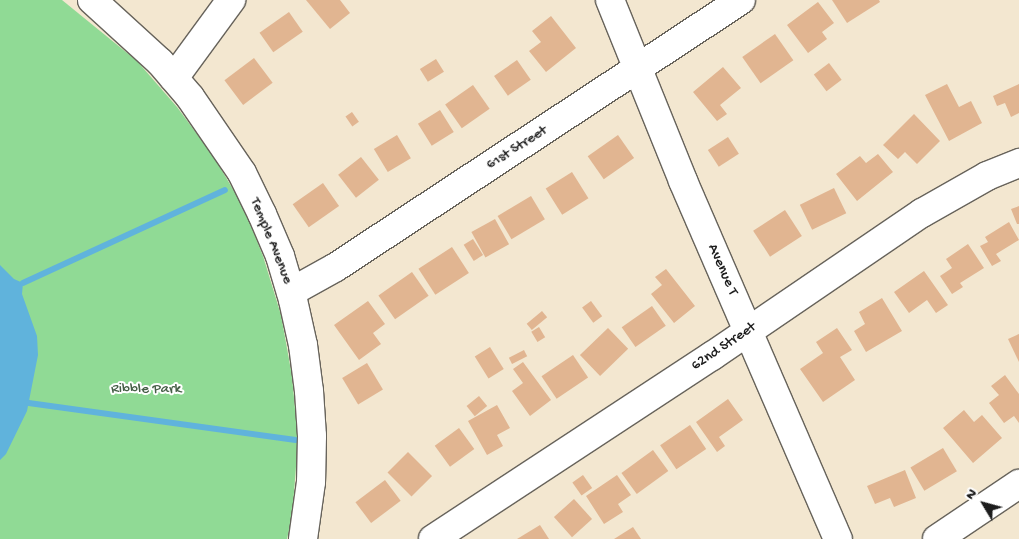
<!DOCTYPE html>
<html>
<head>
<meta charset="utf-8">
<style>
	body { margin:0 }
	#map { position:relative; width:1019px; height:539px; overflow:hidden; background:#f3e7d0; font-family:"Gochi Hand",sans-serif }
	div>[style] { position:absolute }
	[style*='--x'] { left:calc(var(--x)*1px); top:calc(var(--y)*1px); width:calc(var(--w)*1px); rotate:calc(var(--a)*1deg) }
	.green>* { inset:0; background:#90da95 }
	.water>* { inset:0; background:#60b3dc }
	.stream>* { height:5.5px; margin:-2.75px; padding:0 2.75px; transform-origin:2.75px; border-radius:2.75px; background:#60b3dc }
	.building>* { inset:0; background:#e1b591; transform-origin:0 0 }
	.roads { filter:drop-shadow(1px 0 #67635b) drop-shadow(-1px 0 #67635b) drop-shadow(0 1px #67635b) drop-shadow(0 -1px #67635b) }
	.minor>* { height:28px; margin:-14px; padding:0 14px; transform-origin:14px; border-radius:14px; background:#fff }
	span { translate:-50% -50%; white-space:nowrap; text-align:center; line-height:1.15; -webkit-text-stroke:4px #fff; paint-order:stroke }
	.street-label { font-size:15px; color:#1c1c1c }
	.park-label { font-size:15px; color:#455e46 }
	.north { position:absolute; left:959px; top:479px; width:50px; height:50px; -webkit-text-stroke:4px #fff; paint-order:stroke; rotate:307deg; font-size:14px; font-weight:700; line-height:20px; text-align:center; color:#1c1c1c }
	.north::after { content:''; display:block; margin:auto; width:18px; height:22px; background:#1c1c1c; clip-path:polygon(50% 0,100% 100%,50% 72%,0 100%) }
</style>
</head>
<body>
<div id="map">
	<div class="green">
		<i style="clip-path:polygon(0 0,62px 0,137px 61px,177px 107px,214px 157px,244px 208px,263px 256px,281px 315px,292px 376px,298px 441px,292px 518px,287px 539px,0 539px)"></i>
	</div>
	<div class="water">
		<i style="clip-path:polygon(0 265px,14px 279px,23px 283px,22px 294px,37px 336px,38px 355px,27px 411px,6px 454px,0 460px)"></i>
	</div>
	<div class="stream">
		<i style="--x:23;--y:283;--w:222;--a:-24.7"></i>
		<i style="--x:29;--y:403;--w:269;--a:7.9"></i>
	</div>
	<div class="building">
		<i style="clip-path:polygon(306px 0,340px 0,350px 13px,330px 29px)"></i>
		<i style="clip-path:polygon(832px 0,879px 0,880px 2px,847px 23px)"></i>
		<i style="clip-path:polygon(818px 2px,834px 23px,822px 32px,827px 39px,808px 53px,787px 25px)"></i>
		<i style="left:289px;top:12px;width:24px;height:36px;rotate:55deg"></i>
		<i style="clip-path:polygon(551px 16px,576px 48px,546px 72px,529px 51px,541px 42px,532px 31px)"></i>
		<i style="left:775px;top:34px;width:32px;height:40px;rotate:55deg"></i>
		<i style="left:254px;top:58px;width:31px;height:37px;rotate:53deg"></i>
		<i style="left:436px;top:59px;width:15px;height:19px;rotate:58deg"></i>
		<i style="left:517px;top:60px;width:24px;height:28px;rotate:55deg"></i>
		<i style="left:829px;top:63px;width:21px;height:19px;rotate:53deg"></i>
		<i style="clip-path:polygon(723px 67px,741px 88px,720px 105px,727px 114px,717px 121px,693px 92px)"></i>
		<i style="clip-path:polygon(947px 84px,959px 107px,971px 101px,982px 123px,949px 141px,925px 95px)"></i>
		<i style="clip-path:polygon(1019px 84px,1019px 113px,1011px 117px,1005px 103px,997px 106px,993px 96px)"></i>
		<i style="left:473px;top:85px;width:29px;height:34px;rotate:55deg"></i>
		<i style="left:440px;top:110px;width:26px;height:26px;rotate:58deg"></i>
		<i style="left:352px;top:112px;width:12px;height:8px;rotate:55deg"></i>
		<i style="clip-path:polygon(914px 114px,940px 141px,917px 164px,905px 152px,898px 159px,883px 145px)"></i>
		<i style="left:397px;top:135px;width:27px;height:27px;rotate:59deg"></i>
		<i style="left:618px;top:135px;width:28px;height:37px;rotate:55deg"></i>
		<i style="left:728px;top:137px;width:20px;height:24px;rotate:57deg"></i>
		<i style="clip-path:polygon(878px 154px,893px 172px,857px 201px,836px 174px,860px 156px,866px 163px)"></i>
		<i style="left:361px;top:157px;width:29px;height:29px;rotate:52deg"></i>
		<i style="left:572px;top:172px;width:31px;height:31px;rotate:58deg"></i>
		<i style="left:323px;top:183px;width:28px;height:37px;rotate:55deg"></i>
		<i style="left:834px;top:188px;width:28px;height:38px;rotate:64deg"></i>
		<i style="left:531px;top:196px;width:27px;height:39px;rotate:59deg"></i>
		<i style="clip-path:polygon(1019px 206px,1019px 224px,1017px 224px,1011px 209px)"></i>
		<i style="left:785px;top:210px;width:31px;height:38px;rotate:57deg"></i>
		<i style="left:495px;top:219px;width:29px;height:27px;rotate:61deg"></i>
		<i style="clip-path:polygon(1009px 222px,1019px 240px,996px 254px,1001px 261px,992px 266px,980px 246px,988px 242px,985px 237px)"></i>
		<i style="left:473px;top:239px;width:19px;height:11px;rotate:58deg"></i>
		<i style="clip-path:polygon(968px 244px,984px 268px,960px 283px,963px 287px,952px 294px,940px 276px,952px 268px,946px 259px)"></i>
		<i style="left:452px;top:247px;width:31px;height:40px;rotate:57deg"></i>
		<i style="clip-path:polygon(666px 269px,695px 306px,674px 323px,651px 294px,662px 285px,655px 277px)"></i>
		<i style="clip-path:polygon(924px 271px,948px 305px,936px 313px,927px 300px,909px 313px,894px 292px)"></i>
		<i style="left:412px;top:272px;width:29px;height:41px;rotate:55deg"></i>
		<i style="clip-path:polygon(882px 298px,902px 331px,866px 352px,854px 331px,865px 324px,859px 312px)"></i>
		<i style="clip-path:polygon(368px 301px,385px 324px,373px 333px,381px 344px,359px 360px,334px 325px)"></i>
		<i style="left:591px;top:301px;width:19px;height:11px;rotate:54deg"></i>
		<i style="left:652px;top:306px;width:24px;height:37px;rotate:55deg"></i>
		<i style="left:542px;top:311px;width:8px;height:20px;rotate:50deg"></i>
		<i style="left:539px;top:327px;width:12px;height:9px;rotate:59deg"></i>
		<i style="left:608px;top:328px;width:29px;height:39px;rotate:46deg"></i>
		<i style="clip-path:polygon(837px 328px,852px 350px,840px 357px,855px 380px,823px 402px,800px 369px,823px 353px,816px 342px)"></i>
		<i style="clip-path:polygon(1019px 334px,1019px 362px,1008px 339px)"></i>
		<i style="left:490px;top:347px;width:26px;height:18px;rotate:58deg"></i>
		<i style="left:524px;top:350px;width:7px;height:17px;rotate:63deg"></i>
		<i style="left:573px;top:355px;width:27px;height:38px;rotate:56deg"></i>
		<i style="clip-path:polygon(523px 362px,551px 400px,530px 416px,512px 391px,523px 383px,513px 369px)"></i>
		<i style="left:367px;top:363px;width:31px;height:29px;rotate:59deg"></i>
		<i style="clip-path:polygon(1005px 375px,1019px 394px,1019px 423px,1014px 416px,1004px 423px,989px 403px,999px 395px,991px 386px)"></i>
		<i style="left:479px;top:396px;width:13px;height:16px;rotate:51deg"></i>
		<i style="clip-path:polygon(728px 399px,743px 420px,719px 437px,725px 446px,717px 452px,696px 422px)"></i>
		<i style="clip-path:polygon(497px 405px,510px 428px,497px 435px,503px 446px,487px 455px,468px 421px)"></i>
		<i style="clip-path:polygon(964px 410px,974px 422px,982px 415px,1002px 438px,973px 463px,943px 428px)"></i>
		<i style="left:690px;top:425px;width:29px;height:36px;rotate:56deg"></i>
		<i style="left:459px;top:428px;width:26px;height:30px;rotate:54deg"></i>
		<i style="left:943px;top:448px;width:27px;height:38px;rotate:59deg"></i>
		<i style="left:653px;top:450px;width:26px;height:39px;rotate:54deg"></i>
		<i style="left:408px;top:452px;width:34px;height:29px;rotate:45deg"></i>
		<i style="clip-path:polygon(905px 470px,916px 498px,894px 507px,890px 498px,875px 504px,867px 486px)"></i>
		<i style="left:583px;top:475px;width:16px;height:13px;rotate:55deg"></i>
		<i style="clip-path:polygon(617px 475px,631px 495px,618px 504px,623px 512px,604px 524px,586px 496px)"></i>
		<i style="left:385px;top:480px;width:26px;height:37px;rotate:53deg"></i>
		<i style="left:574px;top:499px;width:27px;height:27px;rotate:48deg"></i>
		<i style="clip-path:polygon(540px 525px,549px 539px,517px 539px)"></i>
		<i style="clip-path:polygon(633px 527px,641px 539px,614px 539px)"></i>
	</div>
	<div class="roads">
		<div class="minor">
			<i style="--x:92;--y:0;--w:92;--a:42.4"></i>
			<i style="--x:160;--y:62;--w:46;--a:49.4"></i>
			<i style="--x:190;--y:97;--w:92;--a:55.6"></i>
			<i style="--x:242;--y:173;--w:46;--a:64"></i>
			<i style="--x:262;--y:214;--w:46;--a:66.8"></i>
			<i style="--x:280;--y:256;--w:46;--a:73.5"></i>
			<i style="--x:293;--y:300;--w:46;--a:77.5"></i>
			<i style="--x:303;--y:345;--w:46;--a:82.6"></i>
			<i style="--x:309;--y:391;--w:45;--a:86.2"></i>
			<i style="--x:312;--y:436;--w:46;--a:91.2"></i>
			<i style="--x:311;--y:482;--w:58;--a:98"></i>
			<i style="--x:610;--y:0;--w:195;--a:68"></i>
			<i style="--x:683;--y:181;--w:390;--a:66.6"></i>
			<i style="--x:174;--y:78;--w:97;--a:-53.8"></i>
			<i style="--x:291;--y:292;--w:51;--a:-29.1"></i>
			<i style="--x:336;--y:267;--w:485;--a:-33.4"></i>
			<i style="--x:433;--y:539;--w:334;--a:-33.3"></i>
			<i style="--x:712;--y:356;--w:254;--a:-34.3"></i>
			<i style="--x:922;--y:213;--w:75;--a:-29.6"></i>
			<i style="--x:987;--y:176;--w:35;--a:-22"></i>
			<i style="--x:937;--y:539;--w:99;--a:-33.9"></i>
		</div>
	</div>
	<div class="street-label">
		<span style="left:517px;top:148px;rotate:-33deg">61st Street</span>
		<span style="left:271px;top:241px;rotate:68deg">Temple Avenue</span>
		<span style="left:722px;top:270px;rotate:66deg">Avenue T</span>
		<span style="left:724px;top:347px;rotate:-34deg">62nd Street</span>
	</div>
	<div class="park-label">
		<span style="left:146px;top:390px">Ribble Park</span>
	</div>
	<div class="north">N</div>
</div>
</body>
</html>
